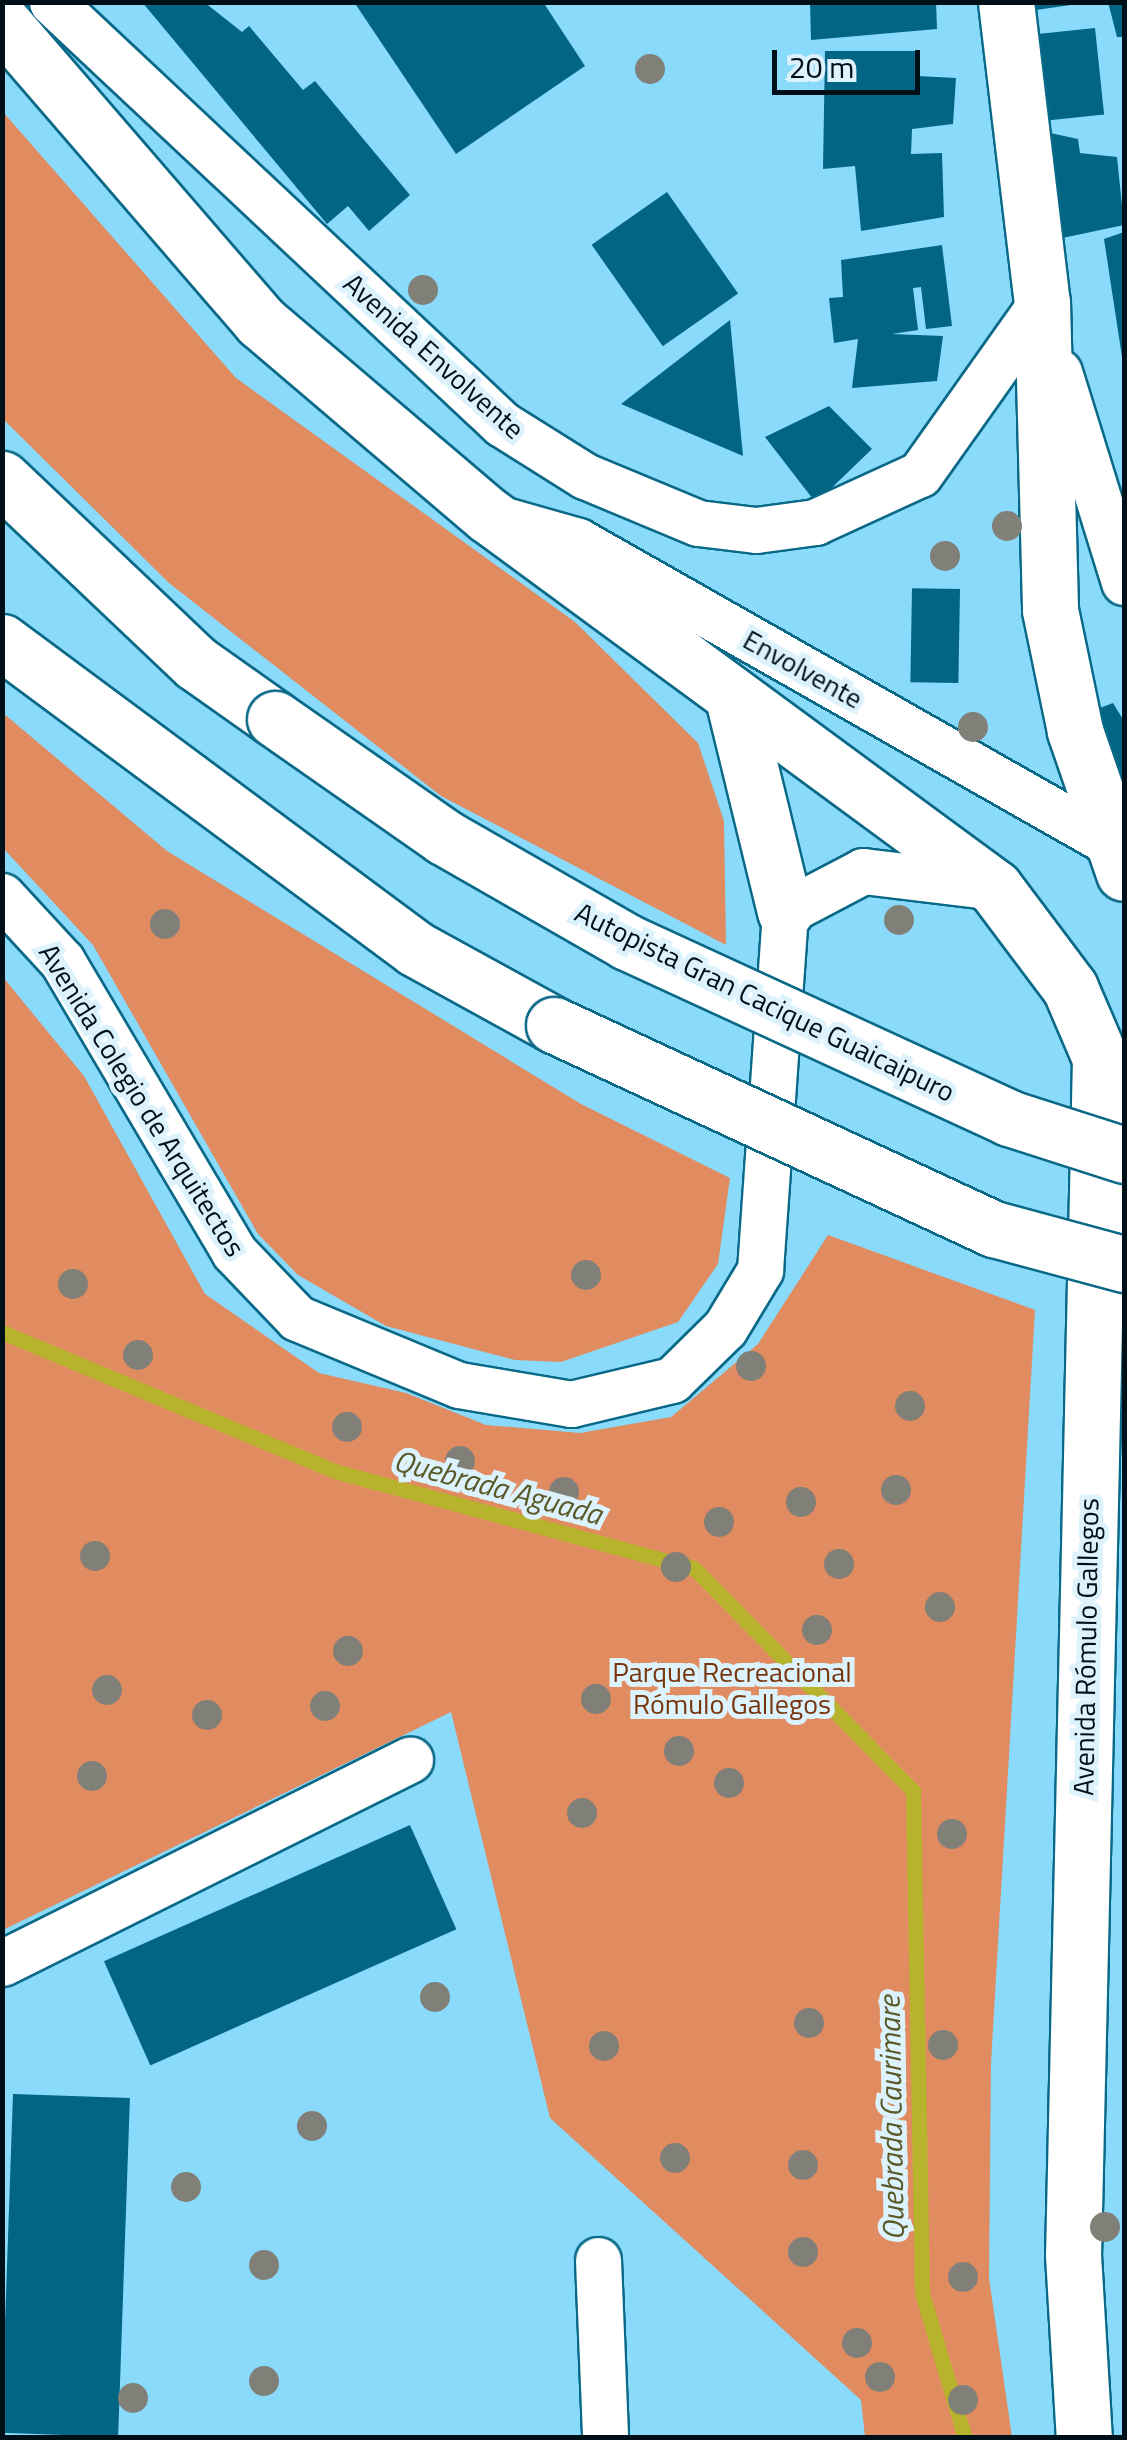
<!DOCTYPE html>
<html>
<head>
<meta charset="utf-8">
<style>
	body { margin:0 }
	#map { position:relative; width:1127px; height:2440px; overflow:hidden; background:#8adafb; font-family:"Titillium Web",sans-serif }
	div>[style] { position:absolute }
	[style*='--x'] { left:calc(var(--x)*1px); top:calc(var(--y)*1px); width:calc(var(--w)*1px); rotate:calc(var(--a)*1deg) }
	.green>* { inset:0; background:#e08b60 }
	.stream>* { height:15px; margin:-7.5px; padding:0 7.5px; transform-origin:7.5px; border-radius:7.5px; background:#b8b32c }
	.building>* { inset:0; background:#026583; transform-origin:0 0 }
	.roads { filter:drop-shadow(2px 0 #0a6987) drop-shadow(-2px 0 #0a6987) drop-shadow(0 2px #0a6987) drop-shadow(0 -2px #0a6987) }
	.minor>* { height:45px; margin:-22.5px; padding:0 22.5px; transform-origin:22.5px; border-radius:22.5px; background:#fff }
	.primary>* { height:55px; margin:-27.5px; padding:0 27.5px; transform-origin:27.5px; border-radius:27.5px; background:#fff }
	.motorway>* { height:55px; margin:-27.5px; padding:0 27.5px; transform-origin:27.5px; border-radius:27.5px; background:#fff }
	.bridges { filter:drop-shadow(2px 0 #0a6987) drop-shadow(-2px 0 #0a6987) drop-shadow(0 2px #0a6987) drop-shadow(0 -2px #0a6987) }
	.motorway-bridge>* { height:55px; margin:-27.5px; padding:0 27.5px; transform-origin:27.5px; border-radius:27.5px; background:#fff }
	.trees>* { width:30px; height:30px; margin:-15px; border-radius:50%; background:#807f78 }
	span { translate:-50% -50%; white-space:nowrap; text-align:center; line-height:1.15; -webkit-text-stroke:10px #dcf2fc; paint-order:stroke }
	.street-label { font-size:28px; color:#001019 }
	.park-label { font-size:28px; color:#78350c }
	.water-label { font-size:30px; color:#5b5927; font-style:italic }
	.frame { position:absolute; inset:0; border:5px solid #001019; pointer-events:none }
	.scale { position:absolute; left:772px; top:50px; width:148px; height:45px; box-sizing:border-box; border:5px solid #001019; border-top:0; padding-left:12px; font-size:30px; line-height:35px; white-space:nowrap; color:#001019; -webkit-text-stroke:8px #dcf2fc; paint-order:stroke }
</style>
</head>
<body>
<div id="map">
	<div class="green">
		<i style="clip-path:polygon(3px 112px,236px 378px,575px 622px,698px 743px,724px 821px,726px 945px,441px 796px,169px 583px,3px 419px)"></i>
		<i style="clip-path:polygon(3px 713px,167px 851px,581px 1104px,730px 1178px,718px 1264px,678px 1322px,561px 1362px,515px 1360px,386px 1326px,298px 1275px,258px 1234px,93px 945px,3px 848px)"></i>
		<i style="clip-path:polygon(2px 976px,84px 1076px,205px 1294px,319px 1373px,406px 1393px,486px 1425px,580px 1433px,671px 1417px,758px 1344px,828px 1235px,1035px 1310px,991px 2063px,989px 2278px,1012px 2437px,865px 2437px,861px 2400px,550px 2118px,451px 1712px,3px 1930px)"></i>
	</div>
	<div class="stream">
		<i style="--x:2;--y:1332;--w:360;--a:22.7"></i>
		<i style="--x:334;--y:1471;--w:373;--a:15.1"></i>
		<i style="--x:694;--y:1568;--w:313;--a:45.5"></i>
		<i style="--x:913;--y:1791;--w:502;--a:88.97"></i>
		<i style="--x:922;--y:2293;--w:151;--a:73.5"></i>
	</div>
	<div class="building">
		<i style="clip-path:polygon(142px 2px,204px 2px,242px 32px,249px 26px,303px 90px,315px 81px,410px 195px,369px 231px,348px 206px,327px 224px)"></i>
		<i style="clip-path:polygon(354px 2px,543px 2px,585px 66px,456px 154px)"></i>
		<i style="clip-path:polygon(810px 2px,936px 2px,937px 29px,811px 40px)"></i>
		<i style="clip-path:polygon(1022px 2px,1092px 2px,1022px 12px)"></i>
		<i style="clip-path:polygon(1108px 2px,1124px 2px,1124px 37px,1117px 37px)"></i>
		<i style="left:1095px;top:28px;width:87px;height:67px;rotate:84deg"></i>
		<i style="clip-path:polygon(825px 51px,918px 51px,918px 76px,956px 78px,953px 124px,912px 129px,911px 154px,942px 153px,944px 217px,861px 231px,855px 166px,823px 169px)"></i>
		<i style="clip-path:polygon(1041px 131px,1078px 139px,1080px 153px,1117px 157px,1124px 225px,1053px 240px)"></i>
		<i style="left:667px;top:192px;width:124px;height:92px;rotate:55deg"></i>
		<i style="clip-path:polygon(1124px 232px,1124px 357px,1122px 357px,1104px 239px)"></i>
		<i style="clip-path:polygon(942px 245px,952px 326px,926px 329px,921px 287px,913px 288px,918px 330px,892px 334px,943px 336px,937px 381px,852px 388px,858px 339px,834px 343px,829px 298px,843px 297px,841px 260px)"></i>
		<i style="clip-path:polygon(730px 320px,743px 456px,621px 404px)"></i>
		<i style="clip-path:polygon(829px 406px,872px 449px,816px 503px,765px 437px)"></i>
		<i style="left:960px;top:589px;width:94px;height:48px;rotate:91deg"></i>
		<i style="clip-path:polygon(1113px 703px,1124px 721px,1124px 828px,1084px 714px)"></i>
		<i style="left:410px;top:1825px;width:114px;height:335px;rotate:66deg"></i>
		<i style="left:13px;top:2094px;width:117px;height:339px;rotate:2deg"></i>
	</div>
	<div class="roads">
		<div class="minor">
			<i style="--x:52;--y:2;--w:617;--a:43.16"></i>
			<i style="--x:502;--y:424;--w:98;--a:32.1"></i>
			<i style="--x:585;--y:476;--w:122;--a:22.6"></i>
			<i style="--x:698;--y:523;--w:58;--a:6.9"></i>
			<i style="--x:756;--y:530;--w:60;--a:-7.7"></i>
			<i style="--x:815;--y:522;--w:115;--a:-24.6"></i>
			<i style="--x:920;--y:474;--w:211;--a:-54.7"></i>
			<i style="--x:1059;--y:372;--w:220;--a:72.8"></i>
			<i style="--x:504;--y:520;--w:77;--a:15.8"></i>
			<i style="--x:578;--y:541;--w:628;--a:29.59"></i>
			<i style="--x:2;--y:896;--w:88;--a:47.3"></i>
			<i style="--x:62;--y:961;--w:338;--a:59.4"></i>
			<i style="--x:234;--y:1252;--w:91;--a:46.3"></i>
			<i style="--x:297;--y:1318;--w:175;--a:22.5"></i>
			<i style="--x:459;--y:1385;--w:114;--a:9.6"></i>
			<i style="--x:571;--y:1404;--w:104;--a:-13.4"></i>
			<i style="--x:672;--y:1380;--w:74;--a:-44.5"></i>
			<i style="--x:725;--y:1328;--w:68;--a:-58.9"></i>
			<i style="--x:760;--y:1270;--w:359;--a:-86"></i>
			<i style="--x:785;--y:912;--w:88;--a:-27.7"></i>
			<i style="--x:863;--y:871;--w:127;--a:6.8"></i>
			<i style="--x:2;--y:1963;--w:456;--a:-26.5"></i>
			<i style="--x:598;--y:2260;--w:178;--a:87.7"></i>
		</div>
		<div class="primary">
			<i style="--x:1006;--y:2;--w:302;--a:83.2"></i>
			<i style="--x:1042;--y:302;--w:308;--a:88.5"></i>
			<i style="--x:1050;--y:610;--w:124;--a:78.3"></i>
			<i style="--x:1075;--y:731;--w:150;--a:71"></i>
			<i style="--x:2;--y:22;--w:396;--a:49.2"></i>
			<i style="--x:261;--y:322;--w:298;--a:40.4"></i>
			<i style="--x:488;--y:515;--w:629;--a:36.34"></i>
			<i style="--x:995;--y:888;--w:125;--a:53.1"></i>
			<i style="--x:1070;--y:988;--w:76;--a:66.8"></i>
			<i style="--x:1100;--y:1058;--w:1197;--a:91.29"></i>
			<i style="--x:1073;--y:2255;--w:183;--a:86.6"></i>
			<i style="--x:733;--y:698;--w:220;--a:76.3"></i>
		</div>
		<div class="motorway">
			<i style="--x:2;--y:479;--w:267;--a:43.5"></i>
			<i style="--x:196;--y:663;--w:97;--a:35.3"></i>
			<i style="--x:2;--y:642;--w:515;--a:36.56"></i>
			<i style="--x:416;--y:949;--w:158;--a:28.8"></i>
		</div>
	</div>
	<div class="bridges">
		<div class="motorway-bridge">
			<i style="--x:275;--y:719;--w:206;--a:34.9"></i>
			<i style="--x:444;--y:837;--w:211;--a:29.8"></i>
			<i style="--x:627;--y:942;--w:421;--a:24.7"></i>
			<i style="--x:1009;--y:1118;--w:121;--a:17.8"></i>
			<i style="--x:554;--y:1025;--w:485;--a:24.9"></i>
			<i style="--x:994;--y:1229;--w:135;--a:15.1"></i>
		</div>
	</div>
	<div class="trees">
		<i style="left:650px;top:69px"></i>
		<i style="left:423px;top:290px"></i>
		<i style="left:1007px;top:526px"></i>
		<i style="left:945px;top:556px"></i>
		<i style="left:973px;top:727px"></i>
		<i style="left:899px;top:920px"></i>
		<i style="left:165px;top:924px"></i>
		<i style="left:586px;top:1275px"></i>
		<i style="left:73px;top:1284px"></i>
		<i style="left:138px;top:1355px"></i>
		<i style="left:751px;top:1366px"></i>
		<i style="left:910px;top:1406px"></i>
		<i style="left:347px;top:1427px"></i>
		<i style="left:460px;top:1461px"></i>
		<i style="left:896px;top:1490px"></i>
		<i style="left:564px;top:1492px"></i>
		<i style="left:801px;top:1502px"></i>
		<i style="left:719px;top:1522px"></i>
		<i style="left:95px;top:1556px"></i>
		<i style="left:839px;top:1564px"></i>
		<i style="left:676px;top:1567px"></i>
		<i style="left:940px;top:1607px"></i>
		<i style="left:817px;top:1630px"></i>
		<i style="left:348px;top:1651px"></i>
		<i style="left:107px;top:1690px"></i>
		<i style="left:596px;top:1699px"></i>
		<i style="left:325px;top:1706px"></i>
		<i style="left:207px;top:1715px"></i>
		<i style="left:679px;top:1751px"></i>
		<i style="left:92px;top:1776px"></i>
		<i style="left:729px;top:1783px"></i>
		<i style="left:582px;top:1813px"></i>
		<i style="left:952px;top:1834px"></i>
		<i style="left:435px;top:1997px"></i>
		<i style="left:809px;top:2023px"></i>
		<i style="left:943px;top:2045px"></i>
		<i style="left:604px;top:2046px"></i>
		<i style="left:312px;top:2126px"></i>
		<i style="left:675px;top:2158px"></i>
		<i style="left:803px;top:2165px"></i>
		<i style="left:186px;top:2187px"></i>
		<i style="left:1105px;top:2227px"></i>
		<i style="left:803px;top:2252px"></i>
		<i style="left:264px;top:2265px"></i>
		<i style="left:963px;top:2277px"></i>
		<i style="left:857px;top:2343px"></i>
		<i style="left:880px;top:2377px"></i>
		<i style="left:264px;top:2381px"></i>
		<i style="left:133px;top:2398px"></i>
		<i style="left:963px;top:2400px"></i>
	</div>
	<div class="street-label">
		<span style="left:434px;top:356px;rotate:42deg">Avenida Envolvente</span>
		<span style="left:803px;top:669px;rotate:29deg">Envolvente</span>
		<span style="left:765px;top:1002px;rotate:26deg">Autopista Gran Cacique Guaicaipuro</span>
		<span style="left:142px;top:1100px;rotate:58deg">Avenida Colegio de Arquitectos</span>
		<span style="left:1086px;top:1647px;rotate:-89deg">Avenida Rómulo Gallegos</span>
	</div>
	<div class="park-label">
		<span style="left:732px;top:1688px">Parque Recreacional<br>Rómulo Gallegos</span>
	</div>
	<div class="water-label">
		<span style="left:498px;top:1487px;rotate:15deg">Quebrada Aguada</span>
		<span style="left:891px;top:2118px;rotate:-91deg">Quebrada Caurimare</span>
	</div>
	<div class="frame"></div>
	<div class="scale">20 m</div>
</div>
</body>
</html>
